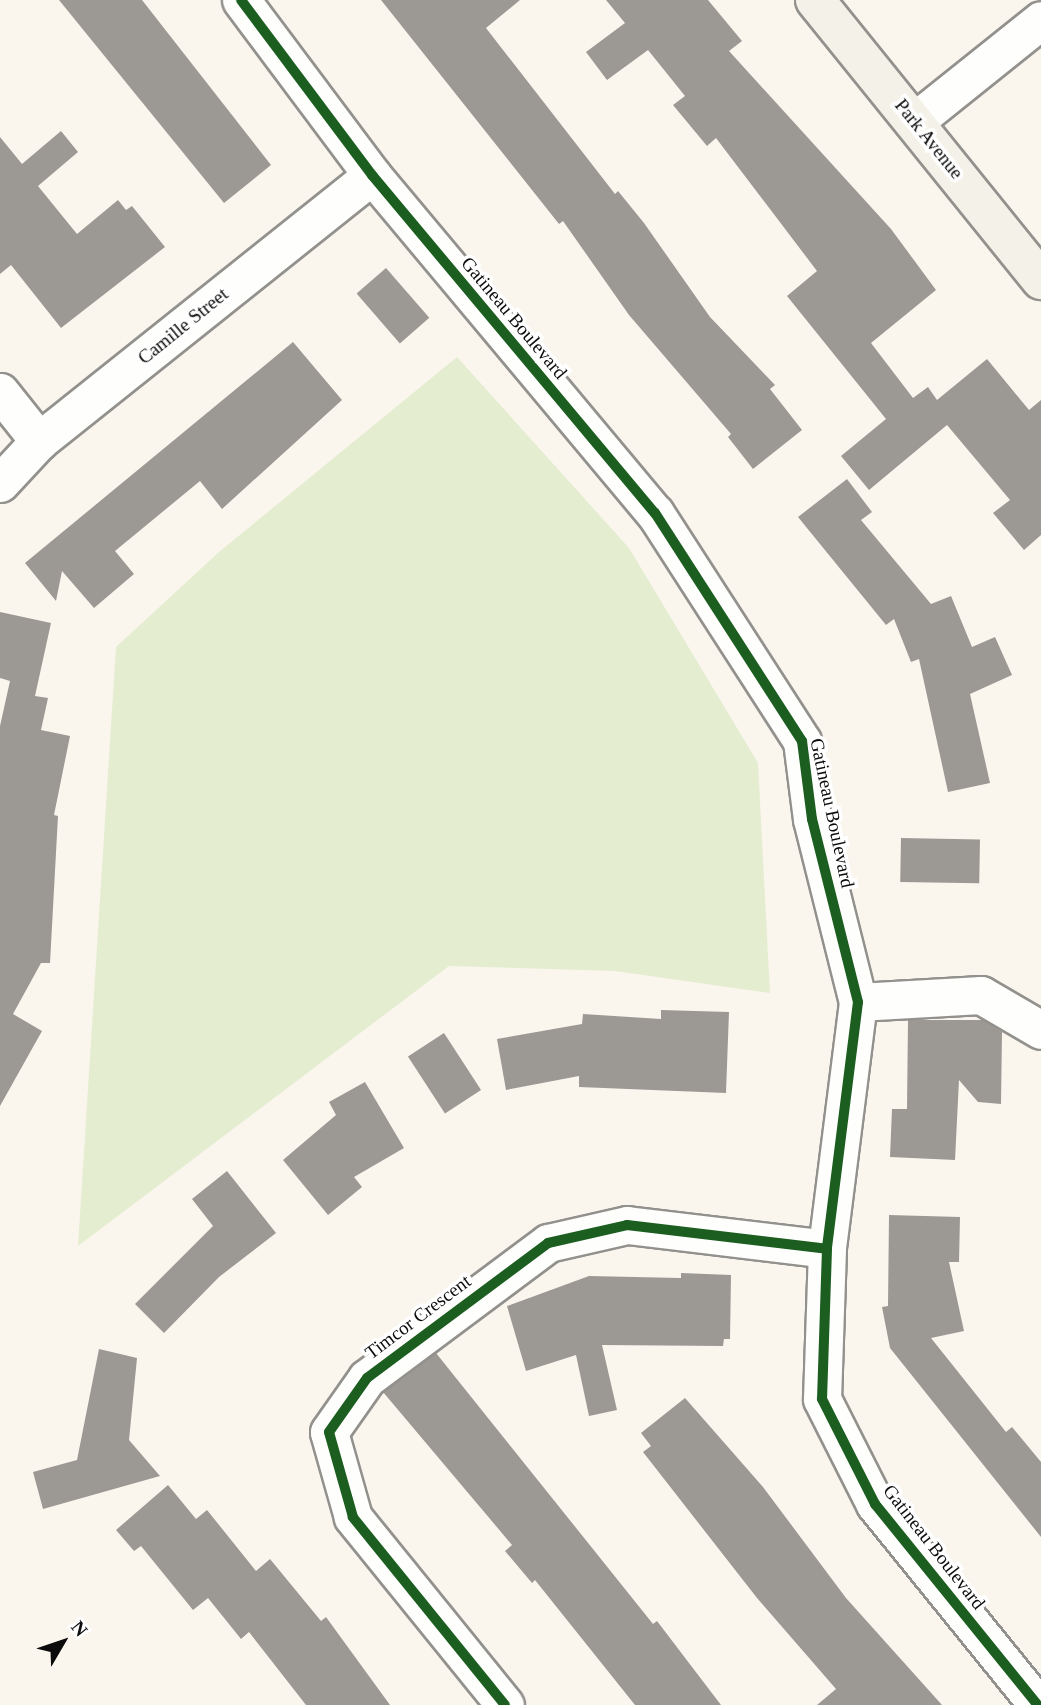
<!DOCTYPE html>
<html>
<head>
<meta charset="utf-8">
<style>
	body { margin:0 }
	#map { position:relative; width:1041px; height:1705px; overflow:hidden; background:#faf6ee; font-family:"Times New Roman",serif }
	div>[style] { position:absolute }
	[style*='--x'] { left:calc(var(--x)*1px); top:calc(var(--y)*1px); width:calc(var(--w)*1px); rotate:calc(var(--a)*1deg) }
	.green>* { inset:0; background:#e5edd0 }
	.building>* { inset:0; background:#9c9894; transform-origin:0 0 }
	.roads { filter:drop-shadow(2px 0 #93918d) drop-shadow(-2px 0 #93918d) drop-shadow(0 2px #93918d) drop-shadow(0 -2px #93918d) }
	.street>* { height:37px; margin:-18.5px; padding:0 18.5px; transform-origin:18.5px; border-radius:18.5px; background:#fefefc }
	.secondary>* { height:38px; margin:-19px; padding:0 19px; transform-origin:19px; border-radius:19px; background:#f4f1e8 }
	.cycleway>* { height:10px; margin:-5px; padding:0 5px; transform-origin:5px; border-radius:5px; background:#1b5e20 }
	span { translate:-50% -50%; white-space:nowrap; text-align:center; line-height:1.15; -webkit-text-stroke:7px #fff; paint-order:stroke }
	.street-label { font-size:19px; color:#0b0b0b }
	.north { position:absolute; left:28px; top:1607px; width:70px; height:70px; -webkit-text-stroke:5px #fff; paint-order:stroke; rotate:51deg; font-size:19px; font-weight:700; line-height:28px; text-align:center; color:#0b0b0b }
	.north::after { content:''; display:block; margin:auto; width:24px; height:32px; background:#0b0b0b; clip-path:polygon(50% 0,100% 100%,50% 72%,0 100%) }
</style>
</head>
<body>
<div id="map">
	<div class="green">
		<i style="clip-path:polygon(457px 357px,629px 548px,758px 763px,770px 993px,615px 971px,449px 966px,78px 1246px,116px 647px,219px 552px)"></i>
	</div>
	<div class="building">
		<i style="clip-path:polygon(59px 0,142px 0,271px 165px,224px 203px)"></i>
		<i style="clip-path:polygon(381px 0,520px 0,486px 28px,615px 194px,618px 191px,644px 223px,710px 317px,775px 385px,770px 389px,802px 430px,753px 469px,728px 437px,731px 434px,629px 315px,563px 221px,559px 224px)"></i>
		<i style="clip-path:polygon(606px 0,708px 0,742px 41px,729px 51px,891px 229px,936px 290px,871px 343px,913px 398px,928px 387px,937px 400px,987px 359px,1029px 410px,1041px 400px,1041px 535px,1024px 550px,993px 513px,1010px 500px,947px 425px,869px 490px,841px 456px,886px 419px,787px 296px,817px 271px,716px 138px,707px 146px,673px 105px,685px 96px,648px 50px,607px 80px,586px 52px,625px 23px)"></i>
		<i style="clip-path:polygon(61px 131px,78px 152px,38px 186px,77px 234px,118px 200px,126px 210px,132px 206px,165px 247px,61px 328px,11px 265px,0 274px,0 137px,22px 164px)"></i>
		<i style="left:386px;top:268px;width:66px;height:39px;rotate:49deg"></i>
		<i style="clip-path:polygon(293px 342px,342px 400px,222px 509px,200px 481px,115px 551px,134px 574px,94px 608px,62px 571px,56px 601px,25px 563px)"></i>
		<i style="clip-path:polygon(847px 479px,872px 512px,861px 520px,931px 604px,951px 596px,972px 647px,995px 637px,1012px 675px,970px 694px,990px 783px,948px 792px,919px 659px,911px 662px,894px 619px,886px 625px,798px 517px)"></i>
		<i style="clip-path:polygon(0 612px,51px 623px,35px 696px,48px 698px,41px 730px,70px 736px,54px 815px,58px 816px,50px 963px,41px 963px,13px 1014px,42px 1031px,0 1106px,0 726px,10px 681px,0 678px)"></i>
		<i style="left:901px;top:838px;width:79px;height:44px;rotate:1deg"></i>
		<i style="clip-path:polygon(661px 1010px,729px 1012px,726px 1093px,579px 1087px,579px 1076px,506px 1090px,497px 1039px,582px 1024px,583px 1014px,661px 1019px)"></i>
		<i style="clip-path:polygon(908px 1020px,983px 1020px,1002px 1032px,1001px 1104px,978px 1102px,959px 1080px,955px 1160px,890px 1157px,892px 1109px,907px 1109px)"></i>
		<i style="left:444px;top:1033px;width:68px;height:43px;rotate:57deg"></i>
		<i style="clip-path:polygon(365px 1082px,404px 1148px,354px 1177px,362px 1187px,328px 1215px,283px 1160px,336px 1115px,329px 1102px)"></i>
		<i style="clip-path:polygon(227px 1171px,276px 1233px,219px 1277px,164px 1333px,135px 1304px,213px 1226px,192px 1199px)"></i>
		<i style="clip-path:polygon(889px 1215px,960px 1217px,959px 1262px,949px 1262px,964px 1331px,931px 1338px,1006px 1432px,1012px 1427px,1041px 1462px,1041px 1537px,890px 1348px,882px 1307px,888px 1306px)"></i>
		<i style="clip-path:polygon(681px 1273px,731px 1275px,730px 1339px,724px 1339px,723px 1346px,602px 1345px,617px 1410px,589px 1416px,576px 1355px,526px 1371px,507px 1306px,589px 1276px,681px 1278px)"></i>
		<i style="clip-path:polygon(99px 1349px,137px 1358px,129px 1440px,160px 1476px,43px 1509px,33px 1472px,77px 1460px)"></i>
		<i style="clip-path:polygon(436px 1353px,653px 1624px,657px 1621px,721px 1705px,635px 1705px,535px 1580px,532px 1583px,505px 1551px,512px 1545px,383px 1392px)"></i>
		<i style="clip-path:polygon(685px 1398px,763px 1487px,846px 1598px,942px 1705px,817px 1705px,836px 1689px,757px 1598px,643px 1452px,651px 1446px,641px 1433px)"></i>
		<i style="clip-path:polygon(168px 1485px,196px 1519px,207px 1510px,256px 1571px,270px 1559px,321px 1621px,326px 1617px,390px 1705px,306px 1705px,249px 1632px,241px 1639px,208px 1598px,193px 1610px,141px 1546px,134px 1551px,116px 1530px)"></i>
	</div>
	<div class="roads">
		<div class="street">
			<i style="--x:241;--y:0;--w:219;--a:53.2"></i>
			<i style="--x:372;--y:175;--w:441;--a:50.1"></i>
			<i style="--x:655;--y:513;--w:271;--a:57.2"></i>
			<i style="--x:802;--y:741;--w:79;--a:82.7"></i>
			<i style="--x:812;--y:819;--w:189;--a:75.9"></i>
			<i style="--x:858;--y:1002;--w:249;--a:97.2"></i>
			<i style="--x:827;--y:1249;--w:150;--a:91.9"></i>
			<i style="--x:822;--y:1399;--w:118;--a:63.2"></i>
			<i style="--x:875;--y:1504;--w:259;--a:51"></i>
			<i style="--x:915;--y:121;--w:161;--a:-38.7"></i>
			<i style="--x:0;--y:392;--w:63;--a:51.5"></i>
			<i style="--x:0;--y:483;--w:57;--a:-47.1"></i>
			<i style="--x:39;--y:441;--w:426;--a:-38.6"></i>
			<i style="--x:858;--y:1002;--w:123;--a:-3.3"></i>
			<i style="--x:981;--y:995;--w:69;--a:30.3"></i>
			<i style="--x:505;--y:1705;--w:242;--a:-129"></i>
			<i style="--x:353;--y:1517;--w:88;--a:-105.8"></i>
			<i style="--x:329;--y:1432;--w:66;--a:-54.9"></i>
			<i style="--x:367;--y:1378;--w:226;--a:-36.7"></i>
			<i style="--x:548;--y:1243;--w:81;--a:-12.8"></i>
			<i style="--x:627;--y:1225;--w:201;--a:6.8"></i>
		</div>
		<div class="secondary">
			<i style="--x:815;--y:0;--w:360;--a:51.1"></i>
		</div>
	</div>
	<div class="cycleway">
		<i style="--x:241;--y:0;--w:219;--a:53.2"></i>
		<i style="--x:372;--y:175;--w:441;--a:50.1"></i>
		<i style="--x:655;--y:513;--w:271;--a:57.2"></i>
		<i style="--x:802;--y:741;--w:79;--a:82.7"></i>
		<i style="--x:812;--y:819;--w:189;--a:75.9"></i>
		<i style="--x:858;--y:1002;--w:249;--a:97.2"></i>
		<i style="--x:827;--y:1249;--w:150;--a:91.9"></i>
		<i style="--x:822;--y:1399;--w:118;--a:63.2"></i>
		<i style="--x:875;--y:1504;--w:259;--a:51"></i>
		<i style="--x:505;--y:1705;--w:242;--a:-129"></i>
		<i style="--x:353;--y:1517;--w:88;--a:-105.8"></i>
		<i style="--x:329;--y:1432;--w:66;--a:-54.9"></i>
		<i style="--x:367;--y:1378;--w:226;--a:-36.7"></i>
		<i style="--x:548;--y:1243;--w:81;--a:-12.8"></i>
		<i style="--x:627;--y:1225;--w:201;--a:6.8"></i>
	</div>
	<div class="street-label">
		<span style="left:929px;top:139px;rotate:51deg">Park Avenue</span>
		<span style="left:514px;top:318px;rotate:50deg">Gatineau Boulevard</span>
		<span style="left:183px;top:326px;rotate:-39deg">Camille Street</span>
		<span style="left:832px;top:813px;rotate:78deg">Gatineau Boulevard</span>
		<span style="left:418px;top:1317px;rotate:-37deg">Timcor Crescent</span>
		<span style="left:934px;top:1547px;rotate:52deg">Gatineau Boulevard</span>
	</div>
	<div class="north">N</div>
</div>
</body>
</html>
